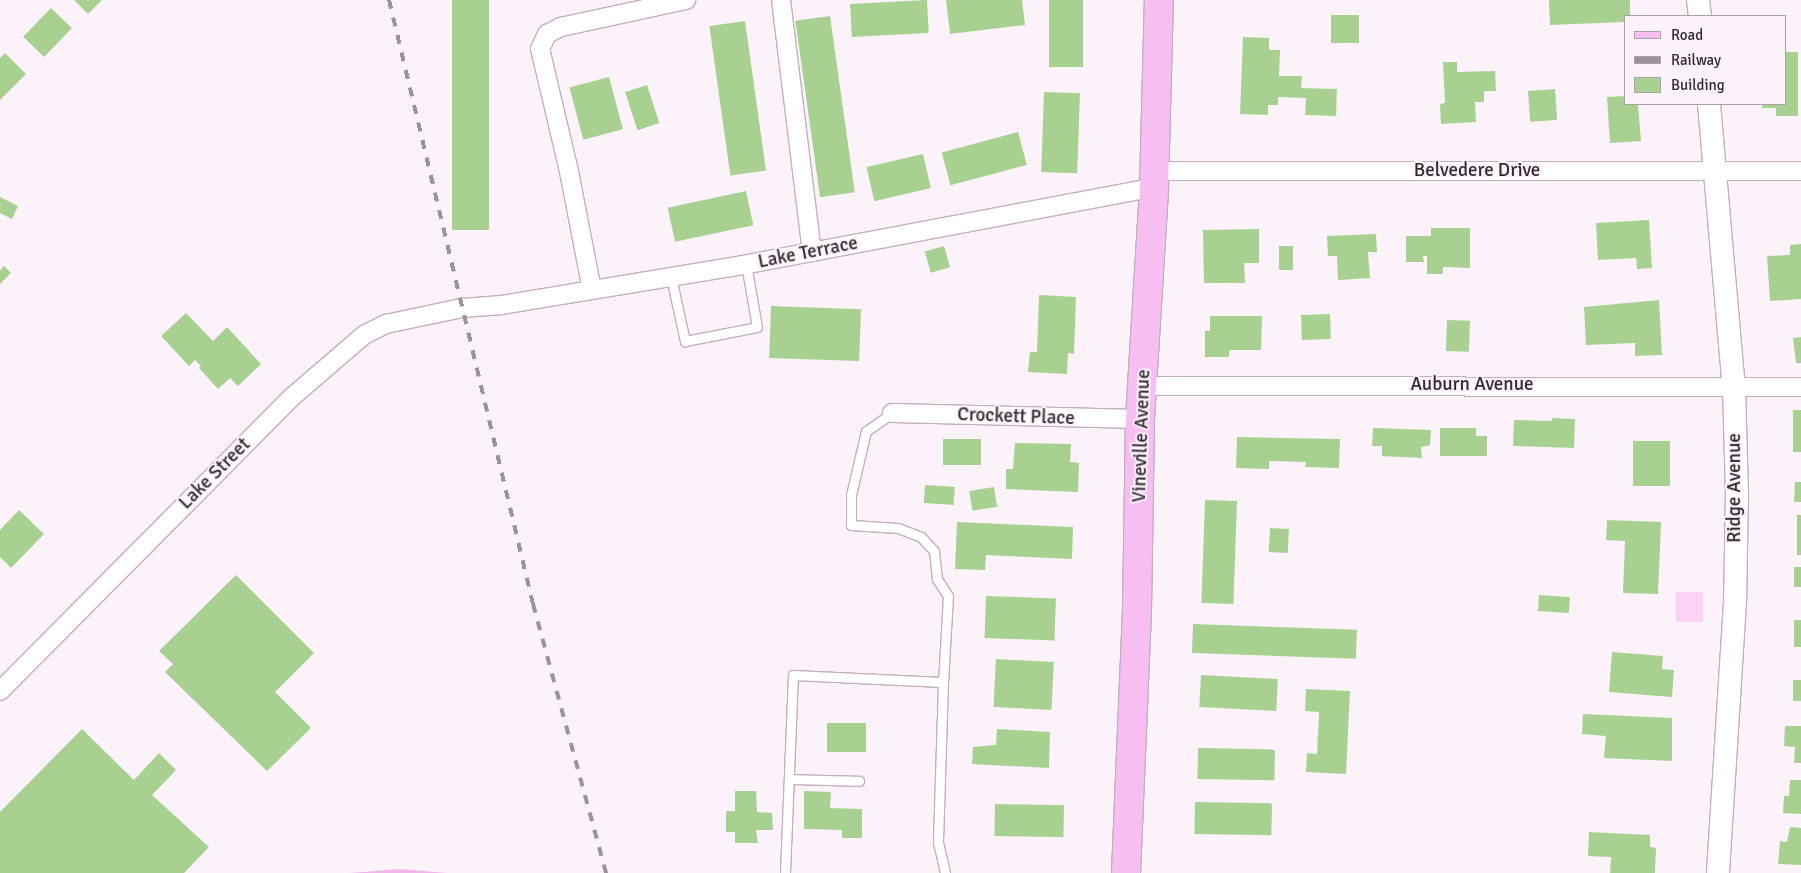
<!DOCTYPE html>
<html>
<head>
<meta charset="utf-8">
<style>
	body { margin:0 }
	#map { position:relative; width:1801px; height:873px; overflow:hidden; background:#fcf2fa; font-family:Signika,sans-serif }
	div>[style] { position:absolute }
	[style*='--x'] { left:calc(var(--x)*1px); top:calc(var(--y)*1px); width:calc(var(--w)*1px); rotate:calc(var(--a)*1deg) }
	.green>* { inset:0; background:#fcd2f6; transform-origin:0 0 }
	.water>* { inset:0; background:#f1b5e9 }
	.building>* { inset:0; background:#a8d191; transform-origin:0 0 }
	.roads { filter:drop-shadow(1px 0 #c5adc1) drop-shadow(-1px 0 #c5adc1) drop-shadow(0 1px #c5adc1) drop-shadow(0 -1px #c5adc1) }
	.service>* { height:9px; margin:-4.5px; padding:0 4.5px; transform-origin:4.5px; border-radius:4.5px; background:#fff }
	.minor>* { height:18px; margin:-9px; padding:0 9px; transform-origin:9px; border-radius:9px; background:#fff }
	.tertiary>* { height:22px; margin:-11px; padding:0 11px; transform-origin:11px; border-radius:11px; background:#fff }
	.primary>* { height:28px; margin:-14px; padding:0 14px; transform-origin:14px; border-radius:14px; background:#f7bff1 }
	.rail>* { height:4px; margin-top:-2px; transform-origin:0; background:repeating-linear-gradient(90deg,#9c929a 0 9px,transparent 0 18px) }
	span { translate:-50% -50%; white-space:nowrap; text-align:center; line-height:1.15; -webkit-text-stroke:4px #fcf2fa; paint-order:stroke }
	.street-label { font-size:19px; color:#312830 }
	.legend { position:absolute; left:1624px; top:15px; width:162px; height:90px; box-sizing:border-box; background:#fcf2fa; border:1px solid #aba1a9; margin:0; padding:6px 9px; list-style:none; font-size:15px; color:#312830 }
	.legend li { display:flex; align-items:center; gap:10px; height:25px }
	.legend b { width:25px; border:1px solid #aba1a9 }
</style>
</head>
<body>
<div id="map">
	<div class="green">
		<i style="left:1676px;top:592px;width:27px;height:30px"></i>
	</div>
	<div class="water">
		<i style="clip-path:polygon(399px 869px,447px 873px,350px 873px)"></i>
	</div>
	<div class="building">
		<i style="clip-path:polygon(74px 0,102px 0,88px 14px)"></i>
		<i style="left:452px;top:0;width:37px;height:230px"></i>
		<i style="left:927px;top:0;width:33px;height:77px;rotate:87deg"></i>
		<i style="clip-path:polygon(946px 0,1022px 0,1025px 25px,950px 34px)"></i>
		<i style="left:1049px;top:0;width:34px;height:67px"></i>
		<i style="clip-path:polygon(1549px 0,1630px 0,1630px 16px,1625px 16px,1625px 22px,1550px 25px)"></i>
		<i style="left:51px;top:8px;width:29px;height:40px;rotate:44deg"></i>
		<i style="left:1331px;top:15px;width:28px;height:28px"></i>
		<i style="left:830px;top:16px;width:178px;height:35px;rotate:82deg"></i>
		<i style="left:745px;top:21px;width:151px;height:36px;rotate:82deg"></i>
		<i style="clip-path:polygon(1243px 37px,1269px 38px,1269px 50px,1280px 50px,1279px 76px,1302px 76px,1301px 88px,1337px 89px,1336px 116px,1305px 115px,1306px 98px,1278px 97px,1278px 105px,1268px 105px,1268px 115px,1240px 114px)"></i>
		<i style="clip-path:polygon(1785px 52px,1798px 52px,1798px 116px,1776px 116px,1776px 108px,1762px 108px,1762px 104px,1785px 104px)"></i>
		<i style="clip-path:polygon(5px 53px,26px 74px,0 100px,0 58px)"></i>
		<i style="clip-path:polygon(1443px 62px,1457px 62px,1457px 72px,1495px 71px,1496px 91px,1484px 91px,1484px 102px,1475px 102px,1476px 122px,1441px 124px,1440px 104px,1445px 103px)"></i>
		<i style="left:609px;top:77px;width:54px;height:41px;rotate:75deg"></i>
		<i style="left:647px;top:85px;width:40px;height:23px;rotate:72deg"></i>
		<i style="left:1555px;top:89px;width:31px;height:27px;rotate:86deg"></i>
		<i style="left:1044px;top:92px;width:36px;height:80px;rotate:2deg"></i>
		<i style="clip-path:polygon(1625px 96px,1625px 104px,1638px 104px,1641px 141px,1610px 143px,1607px 97px)"></i>
		<i style="left:1018px;top:132px;width:34px;height:79px;rotate:75deg"></i>
		<i style="left:923px;top:154px;width:35px;height:58px;rotate:77deg"></i>
		<i style="left:746px;top:191px;width:35px;height:80px;rotate:78deg"></i>
		<i style="clip-path:polygon(0 197px,18px 206px,12px 219px,0 213px)"></i>
		<i style="clip-path:polygon(1649px 220px,1652px 268px,1637px 269px,1636px 258px,1598px 260px,1596px 223px)"></i>
		<i style="clip-path:polygon(1431px 228px,1470px 228px,1470px 268px,1443px 267px,1443px 274px,1427px 274px,1427px 256px,1423px 256px,1424px 262px,1406px 262px,1406px 236px,1431px 236px)"></i>
		<i style="clip-path:polygon(1259px 229px,1259px 263px,1244px 263px,1245px 283px,1204px 283px,1203px 230px)"></i>
		<i style="clip-path:polygon(1376px 234px,1377px 252px,1368px 252px,1370px 278px,1338px 280px,1337px 256px,1328px 256px,1327px 236px)"></i>
		<i style="clip-path:polygon(1801px 244px,1801px 299px,1770px 301px,1767px 256px,1790px 255px,1790px 245px)"></i>
		<i style="left:944px;top:246px;width:22px;height:20px;rotate:74deg"></i>
		<i style="left:1279px;top:246px;width:14px;height:24px"></i>
		<i style="clip-path:polygon(4px 266px,11px 273px,0 284px,0 271px)"></i>
		<i style="clip-path:polygon(1039px 295px,1076px 297px,1074px 354px,1068px 353px,1067px 374px,1028px 372px,1030px 352px,1037px 352px)"></i>
		<i style="clip-path:polygon(1659px 300px,1662px 355px,1635px 356px,1635px 343px,1586px 345px,1584px 307px)"></i>
		<i style="left:771px;top:306px;width:90px;height:52px;rotate:2deg"></i>
		<i style="clip-path:polygon(186px 313px,213px 341px,227px 327px,261px 364px,238px 386px,230px 378px,218px 389px,199px 368px,201px 366px,195px 360px,189px 366px,161px 336px)"></i>
		<i style="left:1330px;top:314px;width:25px;height:29px;rotate:88deg"></i>
		<i style="clip-path:polygon(1210px 316px,1262px 316px,1261px 350px,1229px 350px,1229px 357px,1205px 357px,1205px 331px,1210px 331px)"></i>
		<i style="left:1447px;top:320px;width:23px;height:31px;rotate:2deg"></i>
		<i style="clip-path:polygon(1801px 337px,1801px 363px,1796px 363px,1793px 338px)"></i>
		<i style="left:1793px;top:410px;width:8px;height:42px"></i>
		<i style="clip-path:polygon(1552px 418px,1575px 419px,1574px 448px,1513px 446px,1514px 420px,1552px 421px)"></i>
		<i style="clip-path:polygon(1373px 428px,1431px 430px,1430px 445px,1421px 447px,1422px 458px,1382px 456px,1382px 446px,1372px 446px)"></i>
		<i style="clip-path:polygon(1440px 428px,1476px 428px,1476px 436px,1487px 436px,1487px 456px,1440px 456px)"></i>
		<i style="clip-path:polygon(1237px 437px,1340px 439px,1339px 468px,1305px 467px,1306px 462px,1269px 461px,1269px 469px,1236px 468px)"></i>
		<i style="left:943px;top:439px;width:38px;height:26px"></i>
		<i style="left:1633px;top:441px;width:37px;height:45px"></i>
		<i style="clip-path:polygon(1015px 443px,1071px 444px,1070px 462px,1079px 463px,1078px 492px,1006px 489px,1006px 469px,1013px 469px)"></i>
		<i style="clip-path:polygon(1795px 482px,1801px 482px,1801px 502px,1794px 502px)"></i>
		<i style="left:925px;top:485px;width:30px;height:18px;rotate:4deg"></i>
		<i style="left:994px;top:487px;width:20px;height:25px;rotate:81deg"></i>
		<i style="left:1205px;top:500px;width:32px;height:103px;rotate:2deg"></i>
		<i style="clip-path:polygon(19px 510px,44px 534px,11px 568px,0 557px,0 530px)"></i>
		<i style="left:1797px;top:515px;width:4px;height:40px"></i>
		<i style="clip-path:polygon(1607px 520px,1661px 522px,1658px 594px,1623px 593px,1625px 541px,1606px 540px)"></i>
		<i style="clip-path:polygon(957px 522px,1073px 527px,1072px 559px,986px 555px,985px 570px,955px 569px)"></i>
		<i style="left:1270px;top:528px;width:19px;height:24px;rotate:3deg"></i>
		<i style="left:1794px;top:567px;width:7px;height:20px"></i>
		<i style="clip-path:polygon(236px 575px,314px 653px,275px 692px,311px 728px,267px 771px,165px 672px,173px 664px,159px 651px)"></i>
		<i style="left:1539px;top:595px;width:31px;height:16px;rotate:4deg"></i>
		<i style="left:986px;top:596px;width:70px;height:42px;rotate:2deg"></i>
		<i style="left:1794px;top:620px;width:7px;height:27px"></i>
		<i style="left:1193px;top:624px;width:164px;height:29px;rotate:2deg"></i>
		<i style="clip-path:polygon(1612px 652px,1663px 656px,1662px 669px,1674px 670px,1672px 697px,1609px 692px)"></i>
		<i style="left:996px;top:659px;width:58px;height:48px;rotate:3deg"></i>
		<i style="left:1201px;top:675px;width:77px;height:32px;rotate:3deg"></i>
		<i style="left:1793px;top:680px;width:8px;height:21px"></i>
		<i style="clip-path:polygon(1306px 689px,1350px 691px,1346px 774px,1306px 772px,1307px 753px,1317px 754px,1319px 712px,1305px 711px)"></i>
		<i style="clip-path:polygon(1583px 714px,1672px 718px,1672px 761px,1604px 758px,1606px 736px,1582px 734px)"></i>
		<i style="left:866px;top:723px;width:29px;height:39px;rotate:90deg"></i>
		<i style="clip-path:polygon(1785px 726px,1801px 726px,1801px 763px,1794px 763px,1795px 747px,1784px 746px)"></i>
		<i style="clip-path:polygon(82px 729px,134px 780px,159px 753px,176px 770px,152px 795px,209px 847px,184px 873px,0 873px,0 812px)"></i>
		<i style="clip-path:polygon(997px 729px,1050px 732px,1049px 768px,972px 764px,973px 747px,996px 745px)"></i>
		<i style="left:1198px;top:748px;width:77px;height:31px;rotate:1deg"></i>
		<i style="clip-path:polygon(1790px 780px,1801px 780px,1801px 814px,1783px 813px,1784px 796px,1789px 796px)"></i>
		<i style="clip-path:polygon(735px 791px,756px 791px,757px 812px,772px 813px,773px 830px,756px 830px,758px 843px,735px 843px,735px 832px,726px 832px,726px 811px,735px 811px)"></i>
		<i style="clip-path:polygon(804px 791px,831px 792px,830px 808px,862px 809px,862px 838px,842px 838px,842px 830px,804px 829px)"></i>
		<i style="left:1195px;top:802px;width:77px;height:32px;rotate:1deg"></i>
		<i style="left:995px;top:804px;width:69px;height:32px;rotate:1deg"></i>
		<i style="clip-path:polygon(1790px 827px,1801px 828px,1801px 865px,1778px 864px,1780px 841px,1787px 842px)"></i>
		<i style="clip-path:polygon(1589px 832px,1650px 835px,1650px 847px,1656px 848px,1655px 873px,1610px 873px,1611px 857px,1588px 856px)"></i>
	</div>
	<div class="roads">
		<div class="service">
			<i style="--x:671;--y:277;--w:66;--a:77.7"></i>
			<i style="--x:685;--y:341;--w:73;--a:-11"></i>
			<i style="--x:757;--y:327;--w:64;--a:-99.9"></i>
			<i style="--x:892;--y:413;--w:32;--a:145"></i>
			<i style="--x:866;--y:431;--w:66;--a:103.2"></i>
			<i style="--x:851;--y:495;--w:30;--a:90"></i>
			<i style="--x:851;--y:525;--w:47;--a:3.7"></i>
			<i style="--x:898;--y:528;--w:25;--a:21"></i>
			<i style="--x:921;--y:537;--w:19;--a:47"></i>
			<i style="--x:934;--y:551;--w:28;--a:84"></i>
			<i style="--x:937;--y:579;--w:20;--a:57"></i>
			<i style="--x:948;--y:596;--w:86;--a:93.3"></i>
			<i style="--x:789;--y:779;--w:70;--a:1.6"></i>
			<i style="--x:785;--y:873;--w:198;--a:-87.7"></i>
			<i style="--x:793;--y:675;--w:150;--a:2.7"></i>
			<i style="--x:943;--y:682;--w:160;--a:91.8"></i>
			<i style="--x:938;--y:842;--w:32;--a:77"></i>
		</div>
		<div class="minor">
			<i style="--x:781;--y:0;--w:254;--a:83"></i>
			<i style="--x:1154;--y:171;--w:647;--a:0"></i>
			<i style="--x:592;--y:290;--w:125;--a:-101"></i>
			<i style="--x:568;--y:167;--w:121;--a:-103.3"></i>
			<i style="--x:540;--y:49;--w:17;--a:-65"></i>
			<i style="--x:547;--y:34;--w:16;--a:-27"></i>
			<i style="--x:561;--y:27;--w:128;--a:-12.2"></i>
			<i style="--x:1143;--y:386;--w:658;--a:0.09"></i>
			<i style="--x:892;--y:413;--w:248;--a:1.4"></i>
			<i style="--x:0;--y:691;--w:414;--a:-45.2"></i>
			<i style="--x:292;--y:397;--w:95;--a:-40.7"></i>
			<i style="--x:364;--y:335;--w:25;--a:-27"></i>
			<i style="--x:386;--y:324;--w:78;--a:-11.9"></i>
			<i style="--x:462;--y:308;--w:40;--a:-4.3"></i>
			<i style="--x:502;--y:305;--w:244;--a:-9.4"></i>
			<i style="--x:743;--y:265;--w:418;--a:-10.7"></i>
		</div>
		<div class="tertiary">
			<i style="--x:1698;--y:0;--w:16;--a:83"></i>
			<i style="--x:1709;--y:104;--w:284;--a:85"></i>
			<i style="--x:1734;--y:387;--w:105;--a:88.4"></i>
			<i style="--x:1737;--y:492;--w:110;--a:91"></i>
			<i style="--x:1735;--y:602;--w:272;--a:93.6"></i>
		</div>
		<div class="primary">
			<i style="--x:1126;--y:873;--w:263;--a:-87.6"></i>
			<i style="--x:1137;--y:610;--w:191;--a:-89.1"></i>
			<i style="--x:1140;--y:419;--w:232;--a:-86.5"></i>
			<i style="--x:1154;--y:187;--w:187;--a:-88.5"></i>
		</div>
	</div>
	<div class="rail">
		<i style="--x:389;--y:0;--w:621;--a:76.59"></i>
		<i style="--x:533;--y:604;--w:279;--a:74.8"></i>
	</div>
	<div class="street-label">
		<span style="left:1477px;top:171px">Belvedere Drive</span>
		<span style="left:808px;top:253px;rotate:-11deg">Lake Terrace</span>
		<span style="left:1472px;top:385px">Auburn Avenue</span>
		<span style="left:1016px;top:417px;rotate:2deg">Crockett Place</span>
		<span style="left:1142px;top:436px;rotate:-88deg">Vineville Avenue</span>
		<span style="left:215px;top:474px;rotate:-45deg">Lake Street</span>
		<span style="left:1735px;top:488px;rotate:-90deg">Ridge Avenue</span>
	</div>
	<ul class="legend">
	<li><b style="height:6px;background:#f7bff1"></b>Road</li>
	<li><b style="height:6px;background:#9c929a"></b>Railway</li>
	<li><b style="height:14px;background:#a8d191"></b>Building</li>
	</ul>
</div>
</body>
</html>
